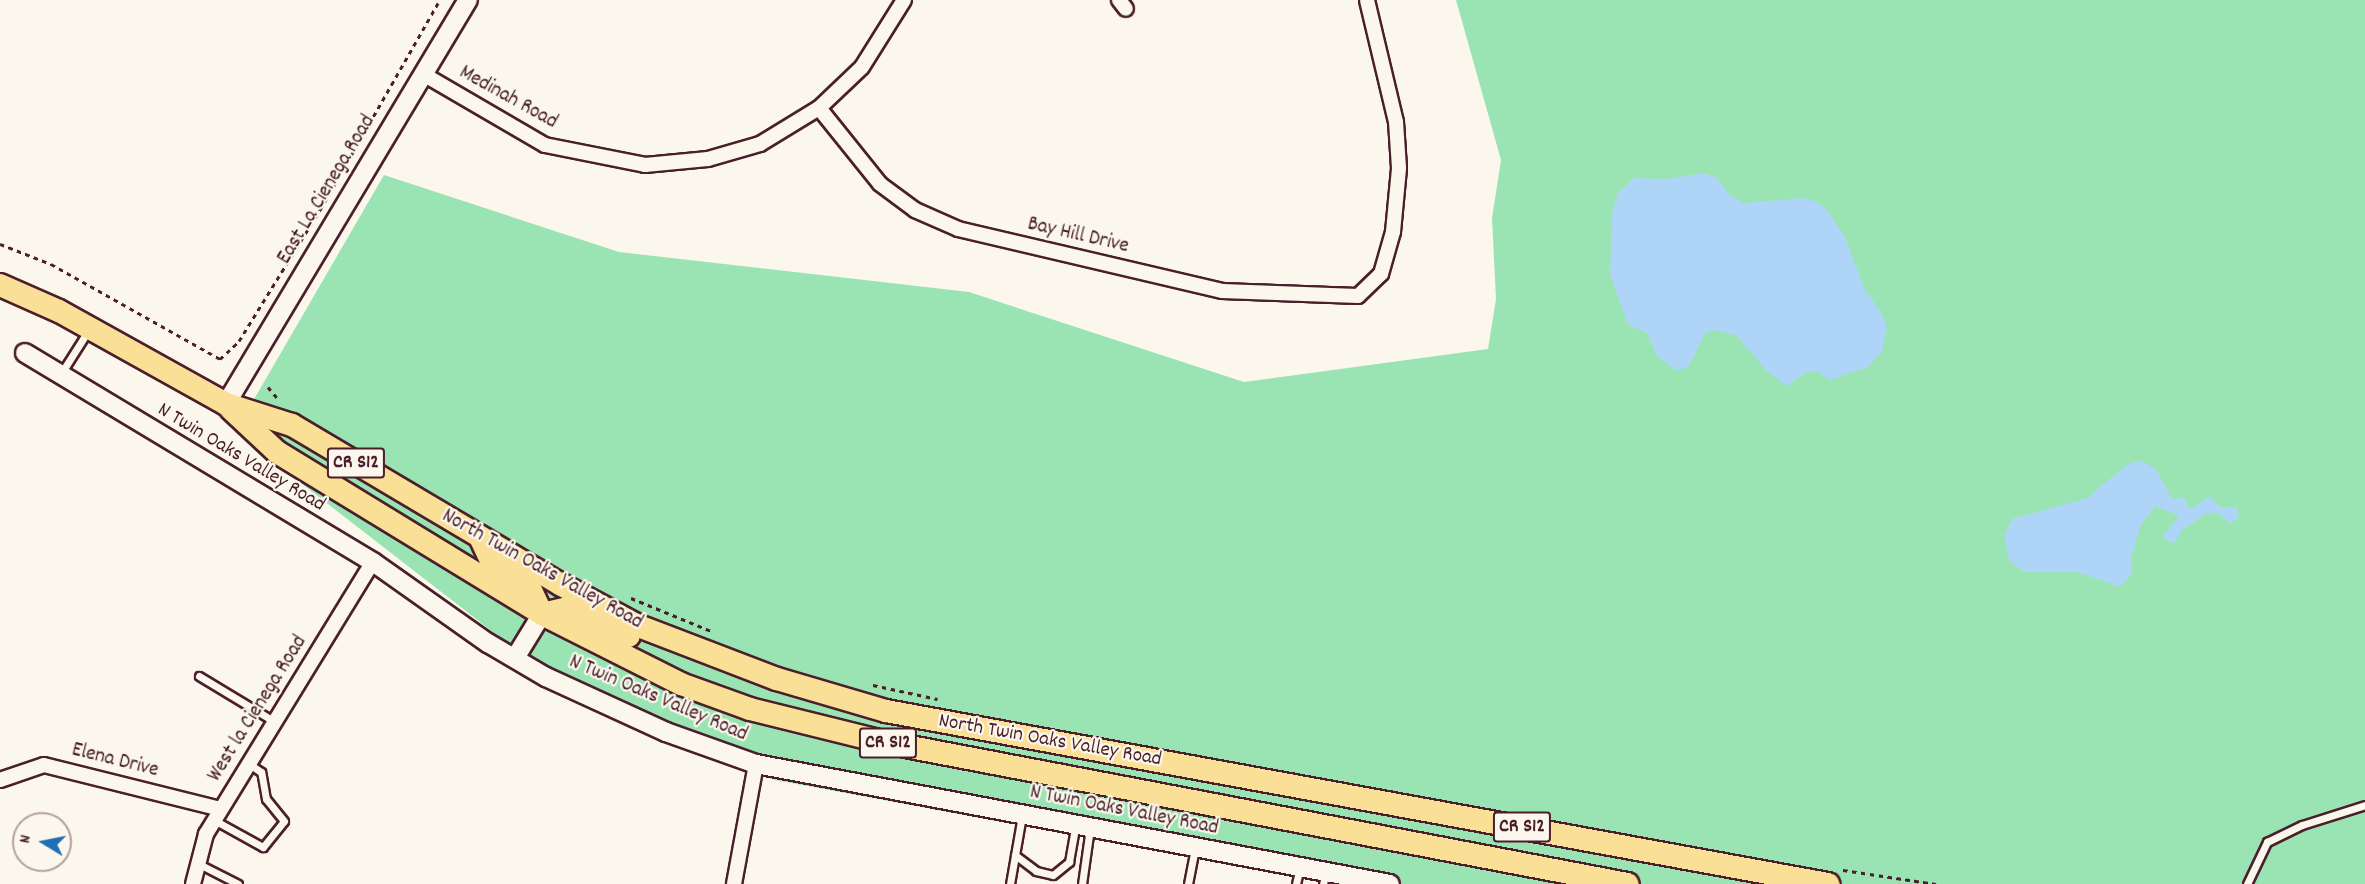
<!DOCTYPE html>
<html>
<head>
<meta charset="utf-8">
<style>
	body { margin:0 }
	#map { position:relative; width:2365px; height:884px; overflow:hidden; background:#fbf7ec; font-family:Dekko,sans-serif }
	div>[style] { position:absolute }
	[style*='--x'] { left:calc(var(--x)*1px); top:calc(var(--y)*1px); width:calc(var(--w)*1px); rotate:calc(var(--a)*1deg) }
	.green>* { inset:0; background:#9ae4b3 }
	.water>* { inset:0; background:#aed5f8 }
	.path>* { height:3px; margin-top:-1.5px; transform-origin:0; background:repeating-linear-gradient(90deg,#4a1f2b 0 4.5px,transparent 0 9px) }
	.roads { filter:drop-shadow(2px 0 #4a1f2b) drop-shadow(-2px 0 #4a1f2b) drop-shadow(0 2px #4a1f2b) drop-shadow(0 -2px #4a1f2b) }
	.service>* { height:7px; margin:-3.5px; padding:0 3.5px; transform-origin:3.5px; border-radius:3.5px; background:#fbf7ec }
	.minor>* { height:14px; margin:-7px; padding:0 7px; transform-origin:7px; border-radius:7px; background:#fbf7ec }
	.tertiary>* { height:18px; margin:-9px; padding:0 9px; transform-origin:9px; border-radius:9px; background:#fbf7ec }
	.primary>* { height:22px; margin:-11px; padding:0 11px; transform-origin:11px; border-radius:11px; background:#fadf96 }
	span { translate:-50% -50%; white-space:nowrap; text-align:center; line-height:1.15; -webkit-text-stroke:4.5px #fbf7ec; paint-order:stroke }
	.shield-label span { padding:2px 4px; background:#fbf7ec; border:2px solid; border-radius:4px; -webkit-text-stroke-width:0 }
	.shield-label { font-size:20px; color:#4a1f2b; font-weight:700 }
	.street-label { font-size:21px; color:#4a1f2b }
	.north { position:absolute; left:12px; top:812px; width:60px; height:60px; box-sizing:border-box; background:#fbf7ec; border:2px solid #b4a19f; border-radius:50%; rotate:280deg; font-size:16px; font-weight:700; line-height:24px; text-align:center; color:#4a1f2b }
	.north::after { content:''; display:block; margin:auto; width:21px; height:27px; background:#1f6fb2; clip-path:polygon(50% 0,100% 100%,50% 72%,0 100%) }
</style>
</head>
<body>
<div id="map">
	<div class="green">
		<i style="clip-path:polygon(1456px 0,2365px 0,2365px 884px,1338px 884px,775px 780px,707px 758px,657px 735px,533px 663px,235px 432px,384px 175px,619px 252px,969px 292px,1244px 382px,1488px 349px,1496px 299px,1492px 218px,1501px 160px)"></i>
	</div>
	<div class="water">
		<i style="clip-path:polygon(1703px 173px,1717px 178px,1730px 196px,1744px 203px,1804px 198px,1820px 204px,1829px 213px,1845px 237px,1864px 288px,1883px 316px,1887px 328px,1882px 351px,1868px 367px,1829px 380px,1818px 372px,1808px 371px,1787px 386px,1768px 372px,1736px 335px,1714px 330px,1705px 333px,1689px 366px,1677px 371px,1657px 356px,1647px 333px,1628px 325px,1610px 274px,1612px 213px,1618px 193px,1634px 178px,1667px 179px)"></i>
		<i style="clip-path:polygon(2139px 460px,2156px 469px,2172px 499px,2184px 498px,2191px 510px,2209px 496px,2220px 507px,2238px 507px,2238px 519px,2230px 523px,2216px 512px,2205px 514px,2182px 530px,2175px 542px,2169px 542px,2163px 535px,2180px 516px,2155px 506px,2141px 524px,2132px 555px,2132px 574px,2120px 587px,2079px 572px,2025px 572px,2009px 561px,2004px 535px,2012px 519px,2087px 498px,2124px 467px)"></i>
	</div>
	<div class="path">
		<i style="--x:0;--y:244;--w:55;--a:21.4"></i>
		<i style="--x:51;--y:264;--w:194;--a:29.3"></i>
		<i style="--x:220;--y:359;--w:26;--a:-43"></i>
		<i style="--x:239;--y:341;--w:154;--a:-58.3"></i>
		<i style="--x:320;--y:210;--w:242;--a:-60.3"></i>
		<i style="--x:268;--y:387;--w:16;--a:50"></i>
		<i style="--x:631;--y:598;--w:87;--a:22.4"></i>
		<i style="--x:873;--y:685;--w:66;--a:12.3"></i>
		<i style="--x:1843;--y:870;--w:94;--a:8.6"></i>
	</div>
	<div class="roads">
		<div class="service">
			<i style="--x:62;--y:372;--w:49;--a:-57.6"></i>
			<i style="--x:199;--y:676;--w:89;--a:31.2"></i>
			<i style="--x:214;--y:820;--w:56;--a:28.9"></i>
			<i style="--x:263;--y:847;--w:33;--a:-51"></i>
			<i style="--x:284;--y:821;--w:28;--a:-129"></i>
			<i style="--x:266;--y:799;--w:27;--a:-100"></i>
			<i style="--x:261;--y:772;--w:14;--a:-146"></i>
			<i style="--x:1015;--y:855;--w:26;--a:37"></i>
			<i style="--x:1036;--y:871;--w:17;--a:13"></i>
			<i style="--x:1053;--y:875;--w:21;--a:-39"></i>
			<i style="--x:1069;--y:862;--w:36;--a:-80"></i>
			<i style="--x:197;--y:863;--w:46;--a:27.1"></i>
			<i style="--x:1010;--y:884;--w:70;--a:-80.1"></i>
			<i style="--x:1082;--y:884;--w:57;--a:-81.9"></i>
			<i style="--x:1188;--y:884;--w:37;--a:-79"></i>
			<i style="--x:1296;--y:884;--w:17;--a:-77"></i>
			<i style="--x:1323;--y:884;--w:12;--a:-76"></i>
			<i style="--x:2247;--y:884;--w:47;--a:-64.5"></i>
			<i style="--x:2267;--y:842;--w:39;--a:-26"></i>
			<i style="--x:2302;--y:825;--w:66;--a:-17.6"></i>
		</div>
		<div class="minor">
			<i style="--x:1119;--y:0;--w:11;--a:52"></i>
			<i style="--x:423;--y:74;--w:141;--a:30.2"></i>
			<i style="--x:545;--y:145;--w:102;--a:11.3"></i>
			<i style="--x:645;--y:165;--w:63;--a:-5.4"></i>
			<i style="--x:708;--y:159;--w:54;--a:-16.1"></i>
			<i style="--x:760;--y:144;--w:69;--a:-31.4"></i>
			<i style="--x:819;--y:108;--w:59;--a:-43.6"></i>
			<i style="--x:862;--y:67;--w:79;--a:-57.9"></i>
			<i style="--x:819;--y:108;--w:97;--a:51.2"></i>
			<i style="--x:880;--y:184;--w:44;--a:36.6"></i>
			<i style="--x:915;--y:210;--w:47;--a:23.8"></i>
			<i style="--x:958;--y:229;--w:271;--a:13.2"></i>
			<i style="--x:1222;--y:291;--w:136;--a:2.1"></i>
			<i style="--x:1358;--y:296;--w:32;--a:-44"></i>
			<i style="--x:1381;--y:274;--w:44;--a:-74.1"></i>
			<i style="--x:1393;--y:232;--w:64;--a:-84.6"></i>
			<i style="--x:1399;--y:168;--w:46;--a:-93.7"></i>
			<i style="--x:1396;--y:122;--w:125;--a:-103.4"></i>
			<i style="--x:0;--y:780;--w:46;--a:-18.8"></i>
			<i style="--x:44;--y:765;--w:182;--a:14"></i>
			<i style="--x:193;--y:884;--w:52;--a:-75.4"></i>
			<i style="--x:206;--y:834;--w:319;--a:-58.5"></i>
			<i style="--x:734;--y:884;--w:122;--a:-79.6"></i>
		</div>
		<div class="tertiary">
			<i style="--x:25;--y:353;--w:406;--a:31"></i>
			<i style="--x:373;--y:562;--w:141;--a:35.2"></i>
			<i style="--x:488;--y:643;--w:67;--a:30.4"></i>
			<i style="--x:546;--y:677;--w:132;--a:24.6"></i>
			<i style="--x:666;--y:732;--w:96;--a:19.6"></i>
			<i style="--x:756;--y:764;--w:645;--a:10.72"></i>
			<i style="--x:226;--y:404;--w:471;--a:-59.1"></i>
			<i style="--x:515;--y:658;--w:52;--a:-58.5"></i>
		</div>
		<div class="primary">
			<i style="--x:0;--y:285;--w:64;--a:23.8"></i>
			<i style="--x:59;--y:311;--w:191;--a:29.1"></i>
			<i style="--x:226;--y:404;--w:69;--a:17.7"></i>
			<i style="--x:292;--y:425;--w:312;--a:30.7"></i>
			<i style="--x:560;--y:584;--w:86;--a:28.3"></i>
			<i style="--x:636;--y:625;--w:151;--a:21"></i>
			<i style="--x:777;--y:679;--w:114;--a:16.4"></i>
			<i style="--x:886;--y:711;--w:958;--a:10.41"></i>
			<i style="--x:231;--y:409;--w:63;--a:43.1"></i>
			<i style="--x:277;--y:452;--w:311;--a:31.4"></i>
			<i style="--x:542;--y:614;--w:156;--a:26.7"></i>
			<i style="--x:681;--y:684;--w:73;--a:19.9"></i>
			<i style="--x:750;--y:709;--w:133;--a:13.9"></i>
			<i style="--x:879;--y:741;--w:762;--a:10.82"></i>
			<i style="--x:480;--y:537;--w:29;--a:65"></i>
			<i style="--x:492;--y:563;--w:42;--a:30.3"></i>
			<i style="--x:528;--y:584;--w:33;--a:65"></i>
			<i style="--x:542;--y:614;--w:27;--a:-13"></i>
			<i style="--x:568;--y:608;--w:67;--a:24.7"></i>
		</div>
	</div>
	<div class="shield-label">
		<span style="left:356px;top:463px">CR S12</span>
		<span style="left:888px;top:743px">CR S12</span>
		<span style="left:1522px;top:827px">CR S12</span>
	</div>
	<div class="street-label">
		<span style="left:508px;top:98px;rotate:29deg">Medinah Road</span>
		<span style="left:327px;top:190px;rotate:-59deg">East La Cienega Road</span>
		<span style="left:1078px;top:236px;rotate:13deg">Bay Hill Drive</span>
		<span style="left:241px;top:458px;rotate:31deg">N Twin Oaks Valley Road</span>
		<span style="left:542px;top:570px;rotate:29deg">North Twin Oaks Valley Road</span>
		<span style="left:658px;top:699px;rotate:23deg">N Twin Oaks Valley Road</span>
		<span style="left:258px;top:709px;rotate:-58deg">West la Cienega Road</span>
		<span style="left:1050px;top:741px;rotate:10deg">North Twin Oaks Valley Road</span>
		<span style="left:115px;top:761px;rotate:14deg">Elena Drive</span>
		<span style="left:1124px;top:811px;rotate:11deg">N Twin Oaks Valley Road</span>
	</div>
	<div class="north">N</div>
</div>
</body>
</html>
